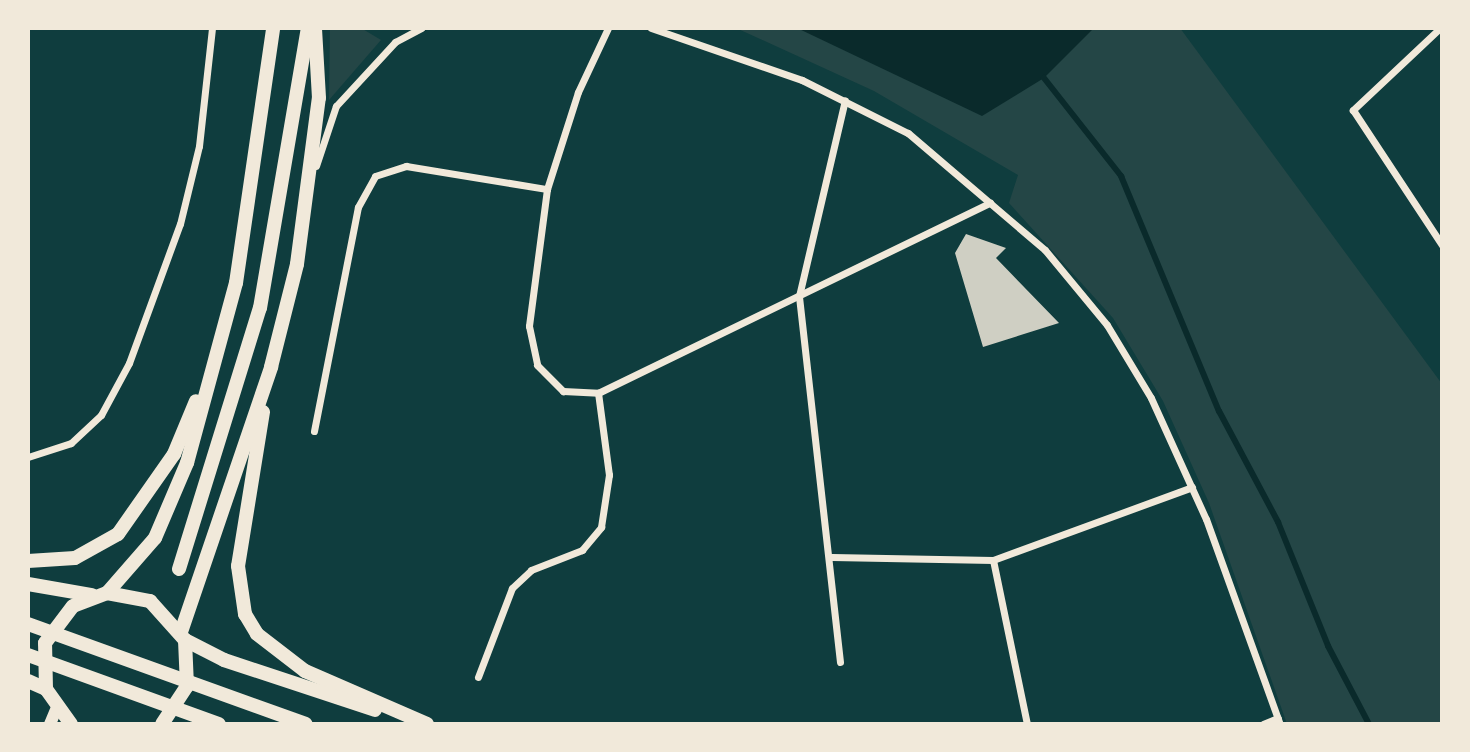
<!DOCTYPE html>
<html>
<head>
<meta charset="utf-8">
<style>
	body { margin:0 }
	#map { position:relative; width:1470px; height:752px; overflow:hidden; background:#0f3d3e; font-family:"Nunito Sans",sans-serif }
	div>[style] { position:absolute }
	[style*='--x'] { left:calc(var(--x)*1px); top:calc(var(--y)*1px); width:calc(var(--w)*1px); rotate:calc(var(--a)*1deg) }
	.green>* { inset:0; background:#244646 }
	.water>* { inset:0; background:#0a2a2b }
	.stream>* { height:6px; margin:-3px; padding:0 3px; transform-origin:3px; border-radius:3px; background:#0a2a2b }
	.building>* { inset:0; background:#cfcfc3 }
	.minor>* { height:7px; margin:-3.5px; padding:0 3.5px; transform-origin:3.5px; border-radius:3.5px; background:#f1e9da }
	.secondary>* { height:12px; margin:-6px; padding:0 6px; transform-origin:6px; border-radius:6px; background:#f1e9da }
	.trunk>* { height:14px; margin:-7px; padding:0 7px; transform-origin:7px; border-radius:7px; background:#f1e9da }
	span { translate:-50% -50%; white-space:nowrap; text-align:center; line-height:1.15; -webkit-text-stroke:5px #f1e9da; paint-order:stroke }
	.frame { position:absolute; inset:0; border:30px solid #f1e9da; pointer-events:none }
</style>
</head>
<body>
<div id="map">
	<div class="green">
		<i style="clip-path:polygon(330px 28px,361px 28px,381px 40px,329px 100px)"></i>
		<i style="clip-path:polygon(736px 28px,1180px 28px,1442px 384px,1442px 724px,1287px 724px,1209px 503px,1163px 401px,1113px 318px,1009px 203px,1018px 175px,874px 91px)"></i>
	</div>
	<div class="water">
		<i style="clip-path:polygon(797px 28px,1094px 28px,1044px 78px,982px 116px)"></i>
	</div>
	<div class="stream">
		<i style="--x:1044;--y:78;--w:125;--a:51.8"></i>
		<i style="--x:1121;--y:176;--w:255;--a:67.4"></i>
		<i style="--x:1219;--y:411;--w:126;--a:62"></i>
		<i style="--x:1278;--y:522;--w:134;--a:68"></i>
		<i style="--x:1328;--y:646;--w:88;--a:62.3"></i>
	</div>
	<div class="building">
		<i style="clip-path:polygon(966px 234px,1006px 248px,996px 258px,1059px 323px,983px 347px,955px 253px)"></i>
	</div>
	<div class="minor">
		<i style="--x:608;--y:28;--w:71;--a:115.1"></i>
		<i style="--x:578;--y:92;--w:102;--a:107.7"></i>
		<i style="--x:547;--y:189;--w:138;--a:97.5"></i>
		<i style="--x:529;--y:326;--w:40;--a:78"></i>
		<i style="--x:537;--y:365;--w:37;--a:45"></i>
		<i style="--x:563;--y:391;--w:35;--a:3"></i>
		<i style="--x:598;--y:393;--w:436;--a:-25.9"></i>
		<i style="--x:651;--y:28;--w:160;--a:19"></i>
		<i style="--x:802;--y:80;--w:119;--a:26.6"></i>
		<i style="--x:908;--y:133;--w:180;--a:40.5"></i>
		<i style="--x:1045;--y:250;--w:97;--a:50.4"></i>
		<i style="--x:1107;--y:325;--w:85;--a:58.9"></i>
		<i style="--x:1151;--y:398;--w:133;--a:65.6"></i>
		<i style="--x:1206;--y:519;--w:218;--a:70.2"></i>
		<i style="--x:1440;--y:28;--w:120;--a:136.7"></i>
		<i style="--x:1353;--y:110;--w:162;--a:56.6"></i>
		<i style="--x:316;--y:166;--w:63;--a:-71.6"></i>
		<i style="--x:336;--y:106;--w:87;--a:-47.3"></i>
		<i style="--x:395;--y:42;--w:30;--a:-28"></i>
		<i style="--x:314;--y:431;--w:228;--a:-78.9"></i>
		<i style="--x:358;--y:207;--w:35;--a:-61"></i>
		<i style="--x:375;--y:176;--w:33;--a:-18"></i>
		<i style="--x:406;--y:166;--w:143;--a:9.3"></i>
		<i style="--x:28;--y:457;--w:45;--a:-18"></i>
		<i style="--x:71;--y:443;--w:41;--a:-43"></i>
		<i style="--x:101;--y:415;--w:59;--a:-61.7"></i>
		<i style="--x:129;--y:363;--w:148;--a:-69.9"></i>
		<i style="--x:180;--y:224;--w:80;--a:-76.3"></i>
		<i style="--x:199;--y:146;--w:119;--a:-83.7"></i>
		<i style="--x:832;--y:557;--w:161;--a:1.1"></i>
		<i style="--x:993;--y:560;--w:212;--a:-20.1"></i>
		<i style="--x:993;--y:560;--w:167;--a:78.3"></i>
		<i style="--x:840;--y:662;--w:368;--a:-96.4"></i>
		<i style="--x:799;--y:296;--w:201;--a:-76.8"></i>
		<i style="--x:478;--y:677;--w:95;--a:-69.1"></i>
		<i style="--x:512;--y:588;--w:26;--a:-43"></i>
		<i style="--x:531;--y:570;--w:55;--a:-21.4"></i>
		<i style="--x:582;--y:550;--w:30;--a:-50"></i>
		<i style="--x:601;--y:527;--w:53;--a:-81.3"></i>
		<i style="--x:609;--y:475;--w:83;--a:-97.6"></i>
		<i style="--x:1263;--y:724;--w:16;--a:-22"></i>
	</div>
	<div class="secondary">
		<i style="--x:50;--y:724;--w:15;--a:-67"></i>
	</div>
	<div class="trunk">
		<i style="--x:263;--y:412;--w:156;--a:99.2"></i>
		<i style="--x:238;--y:566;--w:49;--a:81.7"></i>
		<i style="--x:245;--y:614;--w:23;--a:59"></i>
		<i style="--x:257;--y:634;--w:61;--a:37.6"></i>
		<i style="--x:305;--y:671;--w:133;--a:23.5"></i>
		<i style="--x:28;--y:561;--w:47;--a:-3.7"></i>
		<i style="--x:75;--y:558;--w:49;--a:-29.2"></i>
		<i style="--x:118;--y:534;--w:98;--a:-55"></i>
		<i style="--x:174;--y:454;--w:57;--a:-67.5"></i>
		<i style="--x:179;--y:569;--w:273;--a:-72.8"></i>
		<i style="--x:260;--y:308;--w:284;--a:-80.3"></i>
		<i style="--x:28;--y:584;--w:65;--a:9.8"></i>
		<i style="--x:107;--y:593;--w:73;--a:-48.9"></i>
		<i style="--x:155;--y:538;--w:82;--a:-66.9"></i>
		<i style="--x:187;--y:463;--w:187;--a:-74.8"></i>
		<i style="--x:236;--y:283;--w:258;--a:-81.7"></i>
		<i style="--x:28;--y:624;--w:295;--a:19.8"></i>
		<i style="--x:181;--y:632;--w:280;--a:-71.2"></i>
		<i style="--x:271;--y:367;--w:106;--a:-75.8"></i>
		<i style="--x:297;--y:264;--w:167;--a:-82.5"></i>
		<i style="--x:319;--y:98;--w:70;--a:-93.3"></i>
		<i style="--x:185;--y:640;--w:44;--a:27.1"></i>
		<i style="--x:224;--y:660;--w:159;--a:18.3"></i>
		<i style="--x:28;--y:655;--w:203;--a:19.9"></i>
		<i style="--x:28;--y:681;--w:20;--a:24"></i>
		<i style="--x:71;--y:724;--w:43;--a:-125.5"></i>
		<i style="--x:46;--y:689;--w:46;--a:-91.2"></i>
		<i style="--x:45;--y:643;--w:46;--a:-52.9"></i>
		<i style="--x:73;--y:606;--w:36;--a:-21"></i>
		<i style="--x:107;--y:593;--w:44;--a:10.5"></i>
		<i style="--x:150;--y:601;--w:52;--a:48.1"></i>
		<i style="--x:185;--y:640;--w:46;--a:87.5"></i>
		<i style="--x:187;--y:686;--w:45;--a:123.3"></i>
	</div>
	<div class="frame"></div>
</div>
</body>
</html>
